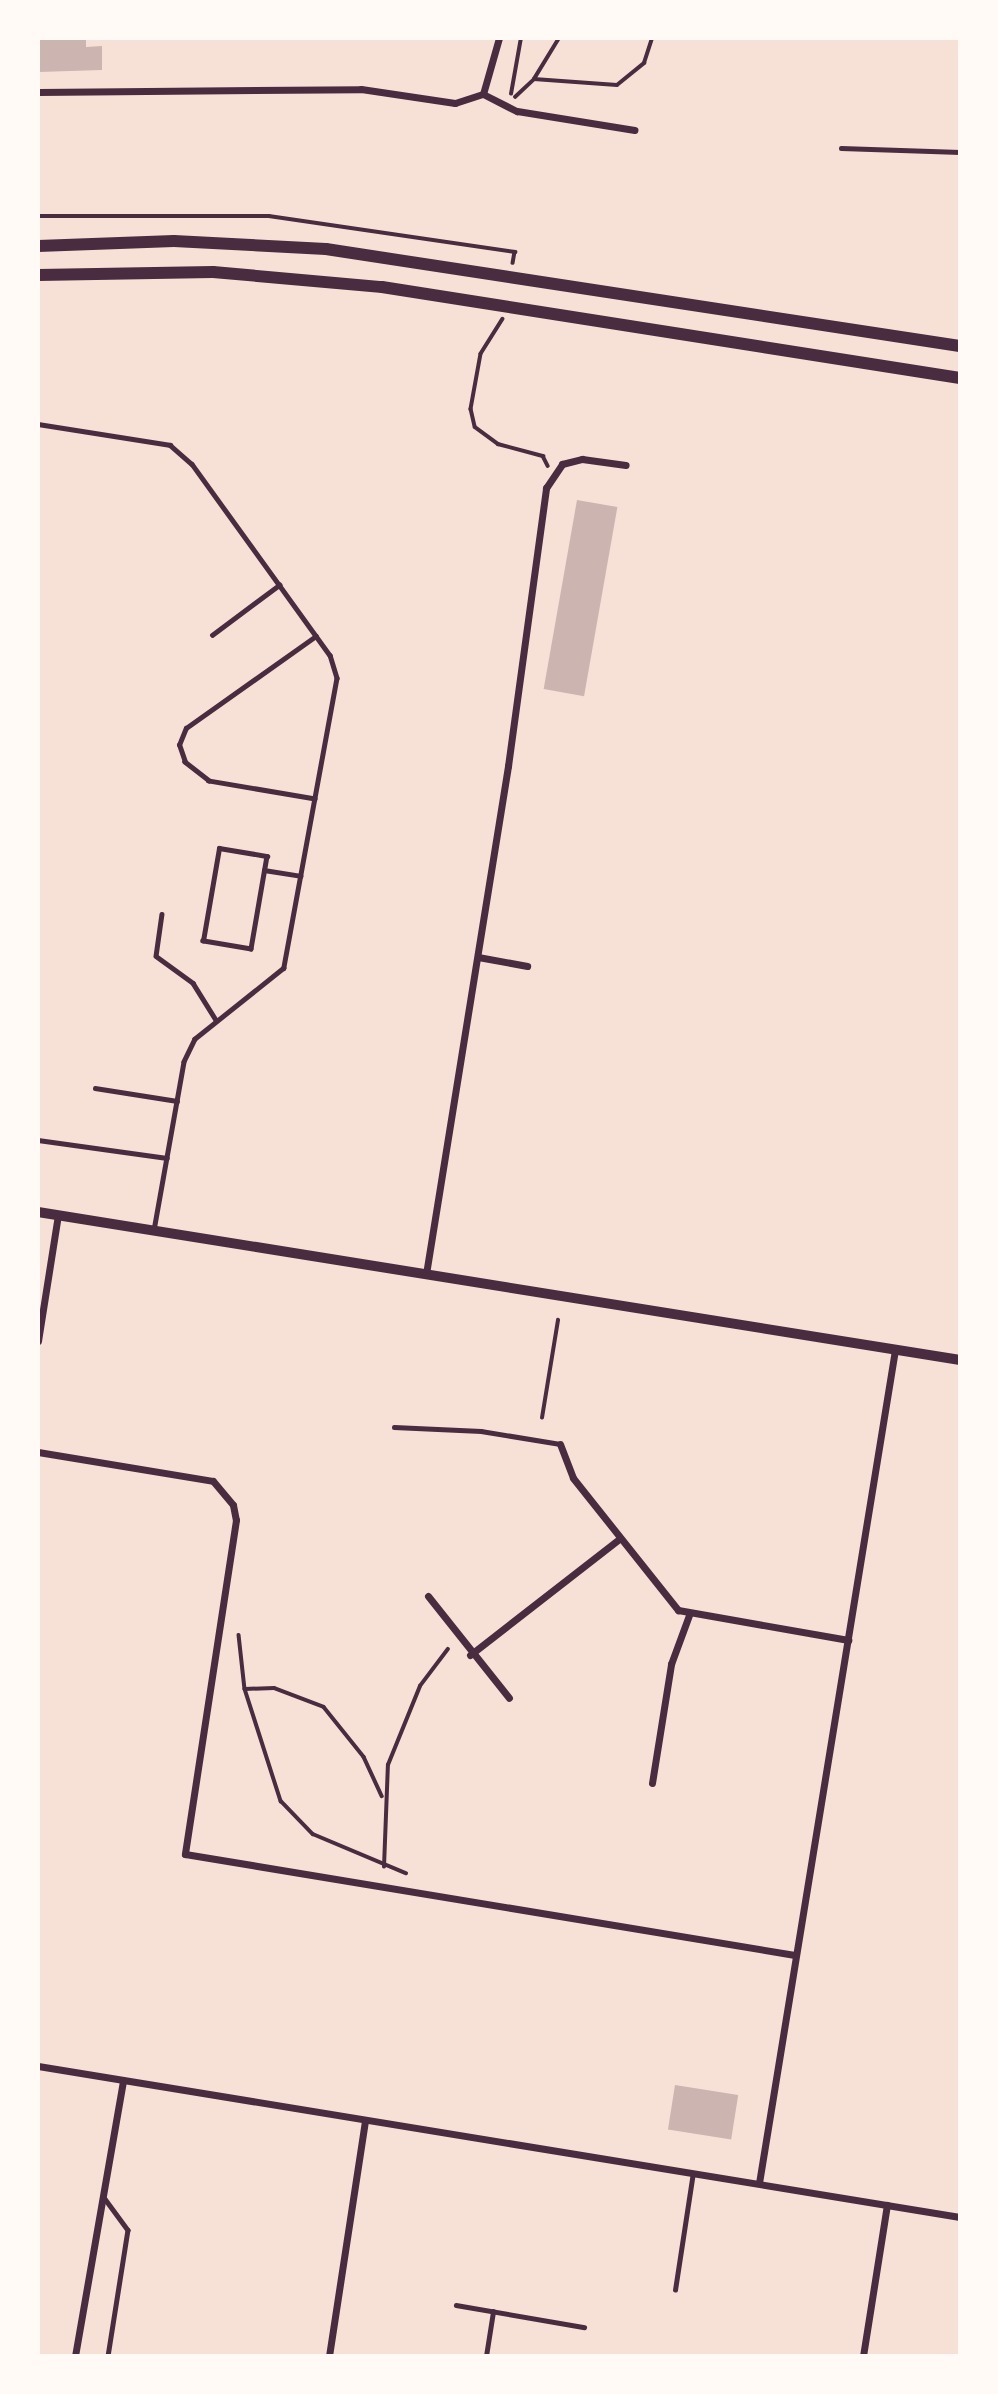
<!DOCTYPE html>
<html>
<head>
<meta charset="utf-8">
<style>
	body { margin:0 }
	#map { position:relative; width:998px; height:2394px; overflow:hidden; background:#f7e1d7; font-family:Quicksand,sans-serif }
	div>[style] { position:absolute }
	[style*='--x'] { left:calc(var(--x)*1px); top:calc(var(--y)*1px); width:calc(var(--w)*1px); rotate:calc(var(--a)*1deg) }
	.building>* { inset:0; background:#ccb4b1; transform-origin:0 0 }
	.path>* { height:3.5px; margin:-1.75px; padding:0 1.75px; transform-origin:1.75px; border-radius:1.75px; background:#4a2c40 }
	.service>* { height:4.5px; margin:-2.25px; padding:0 2.25px; transform-origin:2.25px; border-radius:2.25px; background:#4a2c40 }
	.minor>* { height:7px; margin:-3.5px; padding:0 3.5px; transform-origin:3.5px; border-radius:3.5px; background:#4a2c40 }
	.tertiary>* { height:10px; margin:-5px; padding:0 5px; transform-origin:5px; border-radius:5px; background:#4a2c40 }
	.secondary>* { height:12px; margin:-6px; padding:0 6px; transform-origin:6px; border-radius:6px; background:#4a2c40 }
	span { translate:-50% -50%; white-space:nowrap; text-align:center; line-height:1.15; -webkit-text-stroke:5px #fffaf5; paint-order:stroke }
	.frame { position:absolute; inset:0; border:40px solid #fffaf5; pointer-events:none }
</style>
</head>
<body>
<div id="map">
	<div class="building">
		<i style="clip-path:polygon(86px 38px,86px 47px,102px 46px,102px 70px,39px 72px,38px 39px)"></i>
		<i style="left:577px;top:500px;width:41px;height:192px;rotate:10deg"></i>
		<i style="left:675px;top:2085px;width:64px;height:45px;rotate:9deg"></i>
	</div>
	<div class="path">
		<i style="--x:534;--y:79;--w:48;--a:-58.6"></i>
		<i style="--x:511;--y:94;--w:57;--a:-79.9"></i>
		<i style="--x:515;--y:97;--w:26;--a:-43"></i>
		<i style="--x:534;--y:79;--w:83;--a:4.1"></i>
		<i style="--x:617;--y:85;--w:35;--a:-39"></i>
		<i style="--x:644;--y:63;--w:26;--a:-72"></i>
		<i style="--x:38;--y:216;--w:231;--a:0"></i>
		<i style="--x:269;--y:216;--w:249;--a:8.3"></i>
		<i style="--x:515;--y:252;--w:11;--a:100"></i>
		<i style="--x:503;--y:319;--w:41;--a:122.2"></i>
		<i style="--x:481;--y:354;--w:56;--a:100.3"></i>
		<i style="--x:471;--y:409;--w:18;--a:77"></i>
		<i style="--x:475;--y:427;--w:29;--a:36"></i>
		<i style="--x:498;--y:444;--w:47;--a:14.9"></i>
		<i style="--x:543;--y:456;--w:11;--a:63"></i>
		<i style="--x:542;--y:1418;--w:99;--a:-80.7"></i>
		<i style="--x:239;--y:1635;--w:54;--a:83.7"></i>
		<i style="--x:245;--y:1689;--w:118;--a:72.2"></i>
		<i style="--x:281;--y:1801;--w:46;--a:45.9"></i>
		<i style="--x:313;--y:1834;--w:101;--a:22.8"></i>
		<i style="--x:245;--y:1689;--w:29;--a:-2"></i>
		<i style="--x:274;--y:1688;--w:53;--a:20.8"></i>
		<i style="--x:324;--y:1707;--w:64;--a:51.3"></i>
		<i style="--x:364;--y:1757;--w:43;--a:65.2"></i>
		<i style="--x:384;--y:1867;--w:102;--a:-87.8"></i>
		<i style="--x:388;--y:1765;--w:85;--a:-67.9"></i>
		<i style="--x:420;--y:1686;--w:46;--a:-52.9"></i>
	</div>
	<div class="service">
		<i style="--x:841;--y:148;--w:119;--a:1.9"></i>
		<i style="--x:38;--y:424;--w:134;--a:9"></i>
		<i style="--x:170;--y:445;--w:29;--a:41"></i>
		<i style="--x:192;--y:464;--w:236;--a:54.2"></i>
		<i style="--x:330;--y:655;--w:24;--a:73"></i>
		<i style="--x:337;--y:678;--w:295;--a:100.4"></i>
		<i style="--x:284;--y:968;--w:114;--a:141.4"></i>
		<i style="--x:195;--y:1039;--w:25;--a:116"></i>
		<i style="--x:184;--y:1062;--w:171;--a:100.1"></i>
		<i style="--x:212;--y:635;--w:84;--a:-36.7"></i>
		<i style="--x:315;--y:799;--w:108;--a:-170.4"></i>
		<i style="--x:209;--y:781;--w:31;--a:-142"></i>
		<i style="--x:185;--y:762;--w:18;--a:-109"></i>
		<i style="--x:179;--y:745;--w:18;--a:-68"></i>
		<i style="--x:186;--y:728;--w:159;--a:-35.3"></i>
		<i style="--x:219;--y:848;--w:49;--a:9.5"></i>
		<i style="--x:267;--y:856;--w:94;--a:99.8"></i>
		<i style="--x:251;--y:949;--w:49;--a:-170.5"></i>
		<i style="--x:203;--y:941;--w:94;--a:-80.2"></i>
		<i style="--x:264;--y:870;--w:37;--a:9"></i>
		<i style="--x:162;--y:914;--w:42;--a:98.1"></i>
		<i style="--x:156;--y:956;--w:46;--a:36.1"></i>
		<i style="--x:193;--y:983;--w:44;--a:58.1"></i>
		<i style="--x:95;--y:1088;--w:83;--a:9"></i>
		<i style="--x:38;--y:1140;--w:130;--a:7.9"></i>
		<i style="--x:394;--y:1427;--w:87;--a:2.6"></i>
		<i style="--x:481;--y:1431;--w:80;--a:9.3"></i>
		<i style="--x:103;--y:2196;--w:42;--a:53.7"></i>
		<i style="--x:128;--y:2230;--w:128;--a:99"></i>
		<i style="--x:675;--y:2290;--w:118;--a:-81.3"></i>
		<i style="--x:456;--y:2305;--w:130;--a:9.8"></i>
		<i style="--x:486;--y:2356;--w:45;--a:-81"></i>
	</div>
	<div class="minor">
		<i style="--x:38;--y:92;--w:323;--a:-0.5"></i>
		<i style="--x:361;--y:89;--w:95;--a:8.5"></i>
		<i style="--x:455;--y:103;--w:29;--a:-18"></i>
		<i style="--x:483;--y:94;--w:38;--a:27"></i>
		<i style="--x:517;--y:111;--w:119;--a:9.2"></i>
		<i style="--x:483;--y:94;--w:58;--a:-74.1"></i>
		<i style="--x:478;--y:957;--w:50;--a:10.4"></i>
		<i style="--x:426;--y:1274;--w:515;--a:-80.83"></i>
		<i style="--x:508;--y:766;--w:281;--a:-82.2"></i>
		<i style="--x:546;--y:488;--w:29;--a:-56"></i>
		<i style="--x:562;--y:464;--w:21;--a:-14"></i>
		<i style="--x:582;--y:459;--w:44;--a:7.8"></i>
		<i style="--x:38;--y:1341;--w:128;--a:-81"></i>
		<i style="--x:560;--y:1444;--w:36;--a:69"></i>
		<i style="--x:573;--y:1478;--w:169;--a:51.5"></i>
		<i style="--x:678;--y:1610;--w:173;--a:10"></i>
		<i style="--x:38;--y:1452;--w:177;--a:9.4"></i>
		<i style="--x:213;--y:1481;--w:31;--a:50"></i>
		<i style="--x:233;--y:1505;--w:15;--a:79"></i>
		<i style="--x:236;--y:1520;--w:338;--a:98.7"></i>
		<i style="--x:185;--y:1854;--w:618;--a:9.4"></i>
		<i style="--x:428;--y:1596;--w:130;--a:51.5"></i>
		<i style="--x:470;--y:1655;--w:189;--a:-37.9"></i>
		<i style="--x:652;--y:1783;--w:121;--a:-80.9"></i>
		<i style="--x:671;--y:1664;--w:52;--a:-69.8"></i>
		<i style="--x:38;--y:2066;--w:934;--a:9.3"></i>
		<i style="--x:759;--y:2183;--w:844;--a:-80.73"></i>
		<i style="--x:75;--y:2356;--w:280;--a:-80.1"></i>
		<i style="--x:329;--y:2356;--w:238;--a:-81.3"></i>
		<i style="--x:863;--y:2356;--w:153;--a:-81"></i>
	</div>
	<div class="tertiary">
		<i style="--x:38;--y:1212;--w:934;--a:9.12"></i>
	</div>
	<div class="secondary">
		<i style="--x:38;--y:246;--w:136;--a:-2.1"></i>
		<i style="--x:174;--y:241;--w:152;--a:3"></i>
		<i style="--x:326;--y:249;--w:641;--a:8.7"></i>
		<i style="--x:38;--y:275;--w:175;--a:-1"></i>
		<i style="--x:213;--y:272;--w:170;--a:5.1"></i>
		<i style="--x:382;--y:287;--w:585;--a:8.95"></i>
	</div>
	<div class="frame"></div>
</div>
</body>
</html>
